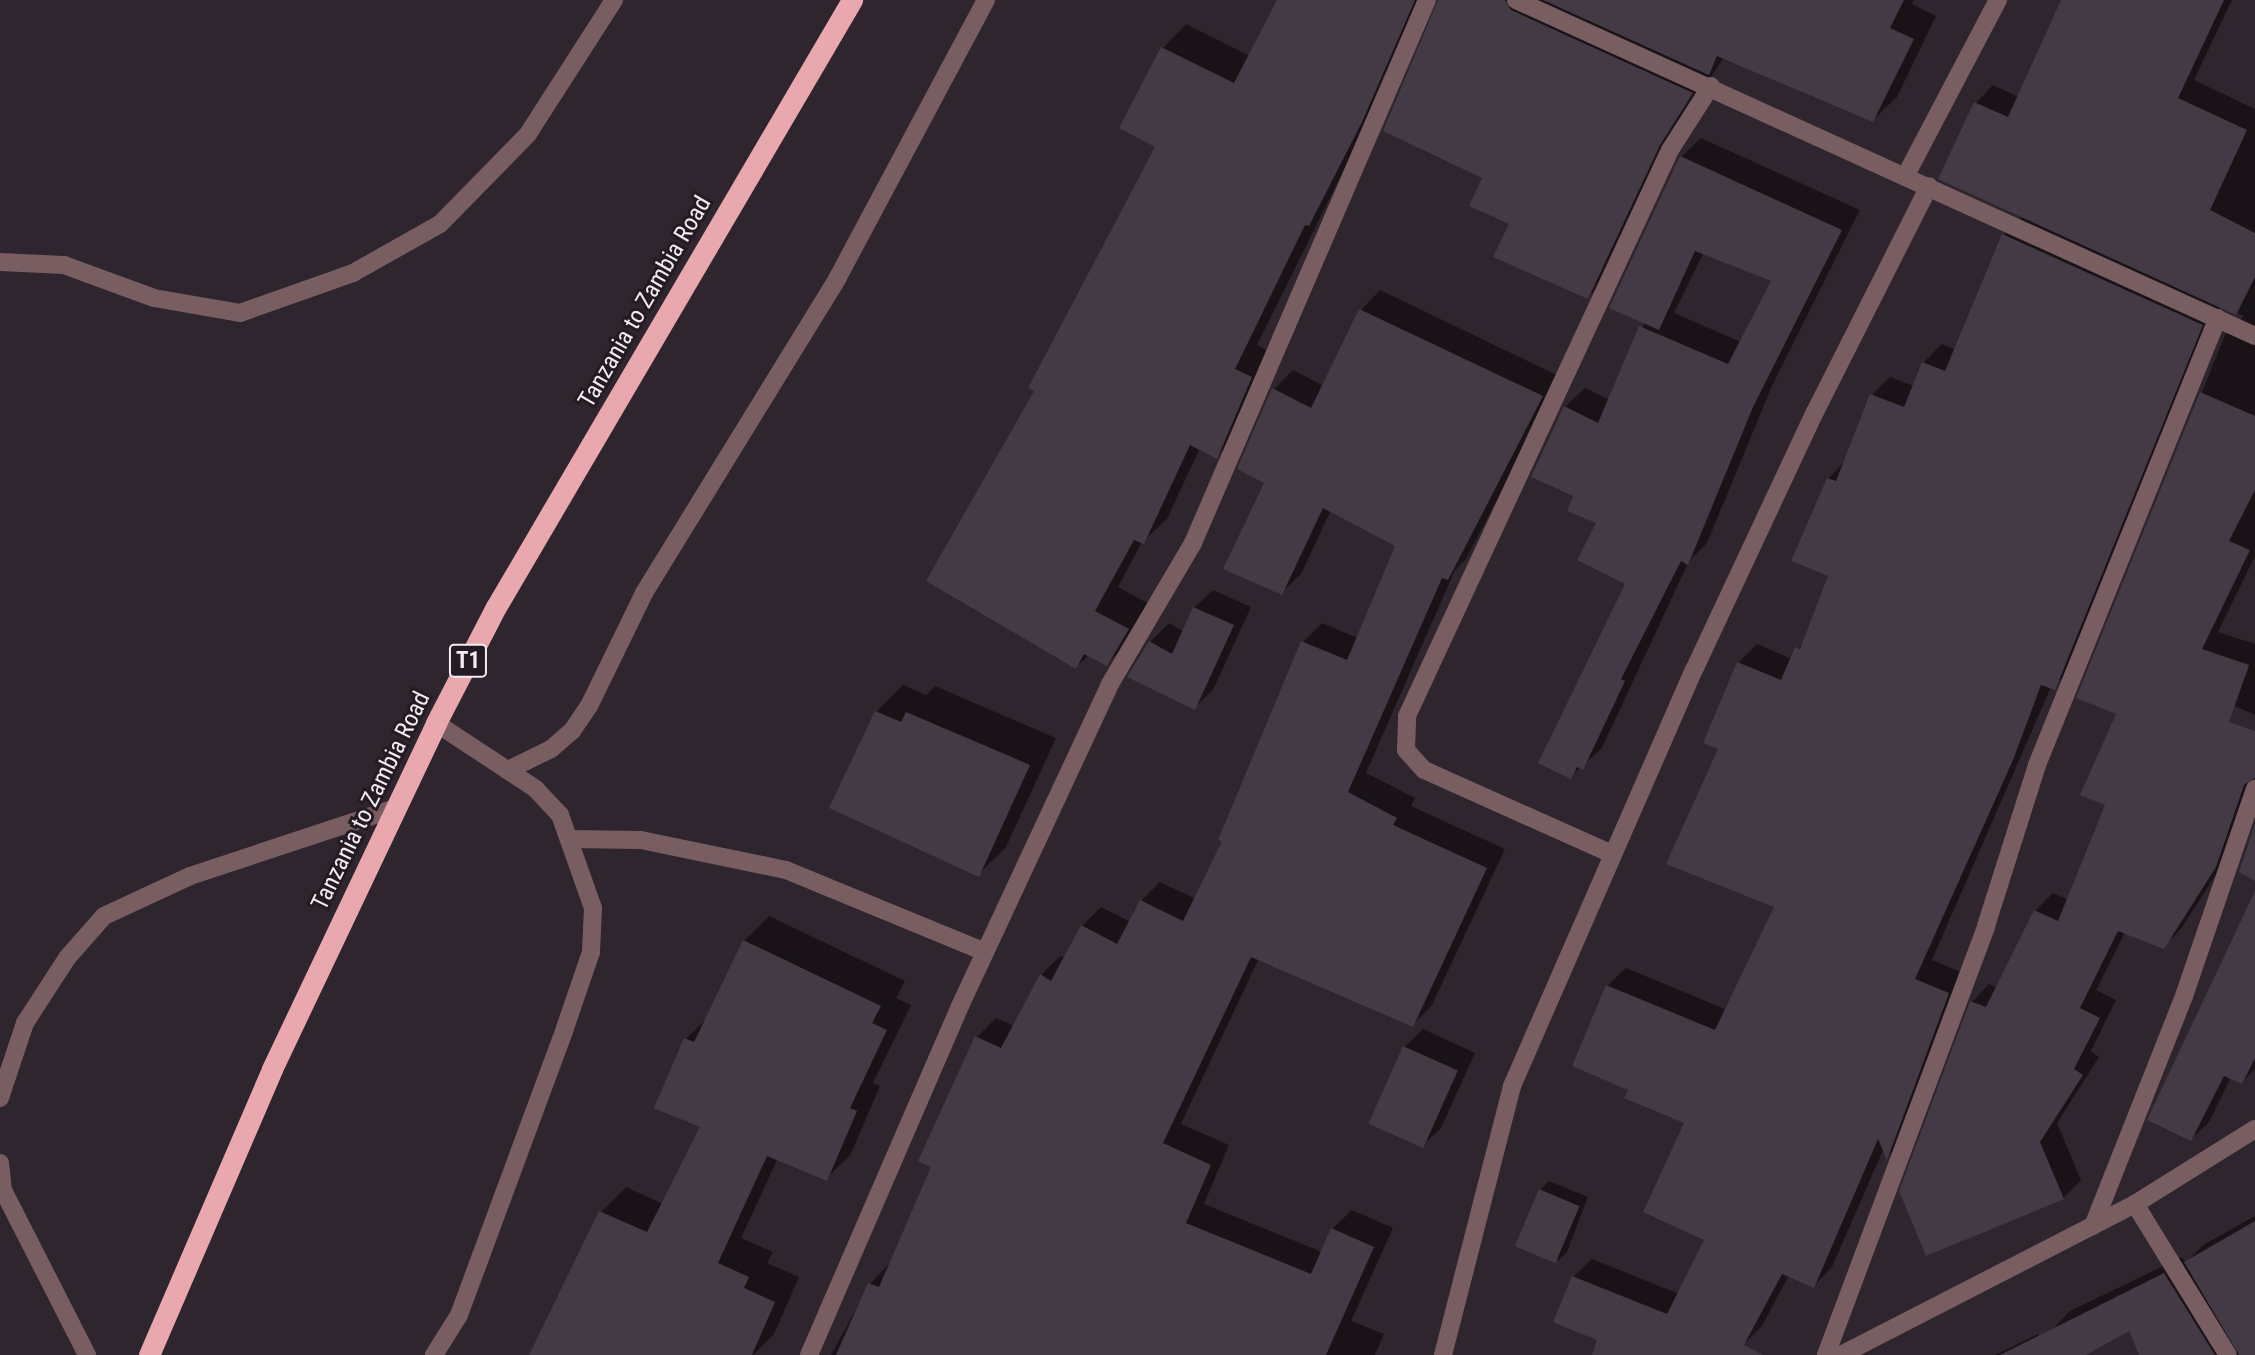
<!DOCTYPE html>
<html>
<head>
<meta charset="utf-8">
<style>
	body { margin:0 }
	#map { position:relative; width:2255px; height:1355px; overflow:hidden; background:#2f252e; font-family:"Roboto Condensed",sans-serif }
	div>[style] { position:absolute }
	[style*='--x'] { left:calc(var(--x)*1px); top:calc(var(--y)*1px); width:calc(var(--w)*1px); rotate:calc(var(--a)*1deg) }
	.shadow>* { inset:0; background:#0007 }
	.building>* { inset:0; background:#433a46; transform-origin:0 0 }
	.minor>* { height:18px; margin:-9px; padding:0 9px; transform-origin:9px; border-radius:9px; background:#795e61 }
	.highway>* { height:21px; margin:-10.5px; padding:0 10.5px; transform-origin:10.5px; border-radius:10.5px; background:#e9a8ae }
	span { translate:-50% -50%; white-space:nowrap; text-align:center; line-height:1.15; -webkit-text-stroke:6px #251b24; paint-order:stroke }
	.shield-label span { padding:2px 5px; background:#251b24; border:2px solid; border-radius:5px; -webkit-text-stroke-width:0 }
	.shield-label { font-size:23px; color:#f3ecf2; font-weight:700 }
	.street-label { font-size:24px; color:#f3ecf2 }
</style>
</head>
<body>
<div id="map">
	<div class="shadow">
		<i style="clip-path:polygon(1278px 0,1428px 0,1257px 345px,1274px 354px,1240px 433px,1216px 457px,1200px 448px,1167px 519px,1142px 542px,1118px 587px,1151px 605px,1130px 640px,1107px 664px,1089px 655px,1076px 667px,1036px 390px,1157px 146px,1122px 128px,1163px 48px,1186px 24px,1250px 56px)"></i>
		<i style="clip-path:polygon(1438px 0,1914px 0,1912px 4px,1936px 16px,1897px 97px,1873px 120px,1724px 57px,1683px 120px,1612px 273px,1588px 297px,1511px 223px,1484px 177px)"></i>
		<i style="clip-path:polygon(2065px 0,2232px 0,2194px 80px,2255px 109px,2255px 556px,2218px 632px,2255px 644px,2255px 715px,2158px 672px,2255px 773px,2255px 784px,2233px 848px,2181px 929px,2163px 947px,2125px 932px,2096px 990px,2116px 1000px,2091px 1051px,2099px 1057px,2057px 1123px,2081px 1180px,2063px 1198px,1972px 1002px,1989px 984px,1997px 988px,2035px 911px,2053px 893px,2068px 900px,2108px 804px,2126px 716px,2079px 697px,2225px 335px,2244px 316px,2221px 305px,2073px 670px,2051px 687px,1932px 960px,1966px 974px,1905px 1139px,1887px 1157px,1884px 1148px,1832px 1267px,1814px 1286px,1789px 1275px,1762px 1326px,1743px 1345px,1706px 1355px,1638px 1355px,1573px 1277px,1592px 1259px,1679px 1294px,1706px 1239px,1686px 1122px,1630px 1089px,1607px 986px,1626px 968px,1725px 1009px,1776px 906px,1720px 748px,1738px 663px,1757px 644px,1792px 659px,1806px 638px,1830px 575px,1828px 479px,1846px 460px,1872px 395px,1890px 377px,1914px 386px,1923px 363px,1942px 344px,1956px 350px,2004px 235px,2023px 216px,1976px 103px,1993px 85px,2019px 97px)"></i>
		<i style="clip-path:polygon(evenodd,1701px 138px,1860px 210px,1772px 386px,1707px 543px,1689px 561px,1602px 748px,1570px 777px,1627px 583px,1598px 523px,1576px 496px,1565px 407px,1585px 388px,1610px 400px,1645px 322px,1681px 157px,1701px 138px,1704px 252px,1774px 280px,1741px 342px,1674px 313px,1704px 252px)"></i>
		<i style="clip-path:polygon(1380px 290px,1561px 377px,1466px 559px,1455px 570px,1366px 773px,1415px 798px,1411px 806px,1505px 849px,1432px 1005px,1413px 1025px,1259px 958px,1181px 1124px,1229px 1145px,1204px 1204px,1322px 1252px,1332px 1229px,1352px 1210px,1393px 1228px,1351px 1321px,1384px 1334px,1375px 1355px,831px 1355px,870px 1284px,889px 1264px,933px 1166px,977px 1037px,996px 1018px,1014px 1026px,1041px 975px,1060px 956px,1065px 958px,1082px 926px,1101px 907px,1131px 922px,1141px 901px,1160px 882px,1196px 899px,1224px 841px,1303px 642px,1322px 623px,1358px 638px,1397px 546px,1331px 510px,1301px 574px,1281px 593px,1267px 483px,1274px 389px,1293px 370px,1324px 386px,1361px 310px)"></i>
		<i style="clip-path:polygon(1213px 590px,1251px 607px,1213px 690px,1194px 708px,1130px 676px,1150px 642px,1169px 623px,1184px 632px,1194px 608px)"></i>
		<i style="clip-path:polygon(903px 685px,926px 695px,935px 686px,1056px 738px,1006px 847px,979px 874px,876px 712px)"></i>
		<i style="clip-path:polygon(2255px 895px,2255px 1069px,2242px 1082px,2231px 1077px,2209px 1122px,2191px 1139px)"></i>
		<i style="clip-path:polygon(769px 916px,905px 981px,896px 998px,911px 1005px,873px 1083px,880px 1086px,851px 1154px,826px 1179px,778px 1158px,741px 1238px,773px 1252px,767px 1263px,799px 1277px,774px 1334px,753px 1355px,532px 1355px,601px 1212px,626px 1187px,663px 1204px,702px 1126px,686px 1039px,708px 1017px,744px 941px)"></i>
		<i style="clip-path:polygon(1423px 1029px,1475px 1053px,1441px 1128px,1422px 1146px,1405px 1047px)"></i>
		<i style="clip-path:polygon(1549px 1181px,1588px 1197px,1567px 1252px,1558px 1261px,1540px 1190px)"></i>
		<i style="clip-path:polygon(2255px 1216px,2255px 1355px,2141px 1355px,2130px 1329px,2082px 1355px,2067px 1355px,2053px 1329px,2070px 1311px,2182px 1257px,2186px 1263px,2203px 1245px)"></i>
		<i style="clip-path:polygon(2038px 1334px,2049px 1355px,1995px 1355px)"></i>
	</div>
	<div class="building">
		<i style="clip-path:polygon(1277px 0,1415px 0,1362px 122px,1309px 226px,1305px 225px,1235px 369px,1252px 377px,1217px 459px,1190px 445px,1144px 544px,1134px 540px,1095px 611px,1129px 629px,1107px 666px,1084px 654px,1076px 669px,926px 581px,1034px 391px,1028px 388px,1155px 147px,1119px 128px,1161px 47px,1234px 83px)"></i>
		<i style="clip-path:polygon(1438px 0,1505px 0,1511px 10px,1693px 93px,1660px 145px,1588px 299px,1493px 257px,1509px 224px,1469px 206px,1482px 178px,1383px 131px)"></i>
		<i style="clip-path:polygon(1543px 0,1904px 0,1890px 28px,1914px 39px,1873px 122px,1717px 56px,1709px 75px)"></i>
		<i style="clip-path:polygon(2061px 0,2224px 0,2178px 98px,2247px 130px,2210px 210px,2255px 233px,2255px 277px,2236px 315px,1938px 179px,1974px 102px,2008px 117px)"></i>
		<i style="clip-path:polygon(1680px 156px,1842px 230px,1753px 407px,1688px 565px,1681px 561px,1621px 679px,1625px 681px,1583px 770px,1577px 767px,1571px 779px,1538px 763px,1625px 584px,1577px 560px,1596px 523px,1567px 511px,1573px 496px,1531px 477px,1564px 406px,1598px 423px,1639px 326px,1728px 364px,1771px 281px,1695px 251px,1659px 330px,1609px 308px)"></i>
		<i style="clip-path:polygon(2002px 234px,2203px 325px,2055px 690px,2041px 685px,2013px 760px,1915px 979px,1949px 993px,1887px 1160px,1878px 1139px,1814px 1288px,1782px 1274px,1744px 1345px,1763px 1355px,1592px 1355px,1597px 1340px,1553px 1322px,1572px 1276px,1667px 1314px,1704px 1240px,1643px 1212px,1684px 1123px,1624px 1098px,1628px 1090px,1572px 1066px,1606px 985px,1715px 1030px,1774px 907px,1666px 864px,1718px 749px,1703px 743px,1737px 662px,1781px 680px,1795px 647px,1800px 649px,1828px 576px,1791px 561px,1827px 478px,1836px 481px,1870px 394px,1904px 407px,1922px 362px,1945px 371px)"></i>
		<i style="clip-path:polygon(1359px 309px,1543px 396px,1448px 580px,1442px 578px,1348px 792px,1397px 818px,1393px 825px,1487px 868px,1413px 1027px,1251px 957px,1163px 1143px,1211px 1165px,1186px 1223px,1311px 1274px,1331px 1228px,1374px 1247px,1326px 1355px,836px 1355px,868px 1283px,879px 1287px,931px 1167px,918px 1161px,975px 1036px,1001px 1048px,1040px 974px,1051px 981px,1081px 925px,1117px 944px,1140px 900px,1183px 921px,1222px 841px,1218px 840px,1301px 641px,1347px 660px,1395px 546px,1323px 508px,1282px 595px,1223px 569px,1264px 483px,1237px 469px,1272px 388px,1311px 408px)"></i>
		<i style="clip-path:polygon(2200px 392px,2255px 416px,2255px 490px,2229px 541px,2250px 550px,2202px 649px,2249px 665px,2229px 722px,2255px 731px,2255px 778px,2244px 785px,2216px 867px,2164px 949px,2118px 931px,2080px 1008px,2100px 1018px,2074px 1069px,2083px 1075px,2040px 1142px,2064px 1199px,1926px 1256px,1899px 1191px,1970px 1001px,1986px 1007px,2034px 910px,2058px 921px,2105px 805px,2080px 795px,2116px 714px,2076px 698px)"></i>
		<i style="clip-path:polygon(1193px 607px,1234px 625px,1195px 710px,1127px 677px,1149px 641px,1172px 654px)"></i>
		<i style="clip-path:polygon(875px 711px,901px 722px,906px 712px,1030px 765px,979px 877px,829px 808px)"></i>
		<i style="clip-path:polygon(2255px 824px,2255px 881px,2239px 872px)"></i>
		<i style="clip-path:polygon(2255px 891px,2255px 1058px,2242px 1084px,2224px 1076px,2191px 1141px,2147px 1120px)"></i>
		<i style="clip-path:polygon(743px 940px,881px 1006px,872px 1023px,887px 1030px,850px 1108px,857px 1111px,827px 1181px,767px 1156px,718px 1263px,749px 1277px,744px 1288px,775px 1302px,752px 1355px,529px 1355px,599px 1211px,647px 1232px,700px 1127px,654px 1108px,684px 1038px,694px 1042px)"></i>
		<i style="left:1403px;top:1046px;width:60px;height:85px;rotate:24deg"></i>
		<i style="left:1539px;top:1189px;width:44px;height:62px;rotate:23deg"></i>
		<i style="clip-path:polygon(2255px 1221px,2255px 1355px,2239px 1355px,2184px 1262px)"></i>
		<i style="clip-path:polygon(2164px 1273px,2215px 1355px,2139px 1355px,2129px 1331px,2086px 1355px,2000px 1355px)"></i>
	</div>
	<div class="minor">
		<i style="--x:1516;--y:0;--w:812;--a:24.45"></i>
		<i style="--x:1906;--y:175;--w:198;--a:-62.3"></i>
		<i style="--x:0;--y:262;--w:64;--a:2.7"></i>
		<i style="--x:64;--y:265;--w:96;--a:20.1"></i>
		<i style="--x:154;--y:298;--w:87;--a:9.9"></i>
		<i style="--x:240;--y:313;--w:120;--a:-19.5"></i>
		<i style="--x:353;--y:273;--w:100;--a:-29.4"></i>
		<i style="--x:440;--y:224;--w:126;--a:-45.6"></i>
		<i style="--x:528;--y:134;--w:159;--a:-57.3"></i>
		<i style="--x:508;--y:770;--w:48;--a:-26"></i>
		<i style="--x:551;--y:749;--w:28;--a:-41"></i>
		<i style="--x:572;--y:731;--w:30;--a:-56"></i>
		<i style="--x:589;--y:706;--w:126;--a:-64"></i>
		<i style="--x:644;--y:593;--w:369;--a:-58.4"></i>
		<i style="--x:837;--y:279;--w:316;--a:-61.9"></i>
		<i style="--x:570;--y:839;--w:71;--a:0.8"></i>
		<i style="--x:641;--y:840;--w:148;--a:11.7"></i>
		<i style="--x:786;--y:870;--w:215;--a:22.4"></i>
		<i style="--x:1612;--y:854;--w:206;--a:-155.9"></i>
		<i style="--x:1424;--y:770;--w:27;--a:-132"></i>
		<i style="--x:1406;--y:750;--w:34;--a:-88"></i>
		<i style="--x:1407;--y:716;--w:624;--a:-65.08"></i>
		<i style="--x:1670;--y:150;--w:76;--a:-57.4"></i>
		<i style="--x:0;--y:1098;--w:79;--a:-71.6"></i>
		<i style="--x:25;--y:1023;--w:77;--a:-57.1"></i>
		<i style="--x:67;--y:958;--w:56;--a:-48.6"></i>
		<i style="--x:104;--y:916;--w:95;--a:-24.9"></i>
		<i style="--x:190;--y:876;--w:217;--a:-18.3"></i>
		<i style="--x:0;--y:1163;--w:27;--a:84"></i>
		<i style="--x:3;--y:1190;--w:185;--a:63"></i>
		<i style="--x:2135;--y:1204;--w:177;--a:58.4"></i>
		<i style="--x:2093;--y:1226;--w:247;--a:-68.4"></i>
		<i style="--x:2184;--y:996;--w:219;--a:-71.1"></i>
		<i style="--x:434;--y:1355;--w:47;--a:-58"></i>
		<i style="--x:459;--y:1315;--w:306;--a:-69.7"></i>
		<i style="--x:565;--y:1028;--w:80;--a:-71.1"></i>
		<i style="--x:591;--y:952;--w:44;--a:-87.4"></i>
		<i style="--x:593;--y:908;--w:99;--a:-109.5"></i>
		<i style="--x:560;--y:815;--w:35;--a:-133"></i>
		<i style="--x:536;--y:789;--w:120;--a:-146.6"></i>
		<i style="--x:809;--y:1355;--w:380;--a:-66.6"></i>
		<i style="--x:960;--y:1006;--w:355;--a:-65"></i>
		<i style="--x:1110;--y:684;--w:164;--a:-59.5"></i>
		<i style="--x:1193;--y:543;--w:591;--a:-66.69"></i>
		<i style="--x:1443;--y:1355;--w:278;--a:-75.6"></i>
		<i style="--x:1512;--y:1086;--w:454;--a:-66.4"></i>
		<i style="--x:1694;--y:670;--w:285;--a:-64.9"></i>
		<i style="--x:1815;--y:412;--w:253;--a:-63.2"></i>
		<i style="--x:1826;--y:1355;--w:458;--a:-69.5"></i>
		<i style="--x:1986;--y:926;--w:169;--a:-72.4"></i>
		<i style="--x:2037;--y:765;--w:482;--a:-68"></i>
		<i style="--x:1841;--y:1355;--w:331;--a:-27.2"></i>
		<i style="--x:2135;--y:1204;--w:142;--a:-32"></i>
	</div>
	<div class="highway">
		<i style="--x:149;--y:1355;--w:311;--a:-66.7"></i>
		<i style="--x:272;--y:1069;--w:383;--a:-64.6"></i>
		<i style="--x:436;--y:723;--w:131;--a:-62.7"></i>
		<i style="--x:496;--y:607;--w:704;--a:-59.61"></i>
	</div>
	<div class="shield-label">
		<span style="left:468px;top:661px">T1</span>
	</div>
	<div class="street-label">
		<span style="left:645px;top:302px;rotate:-60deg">Tanzania to Zambia Road</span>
		<span style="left:371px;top:801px;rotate:-64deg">Tanzania to Zambia Road</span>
	</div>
</div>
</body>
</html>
